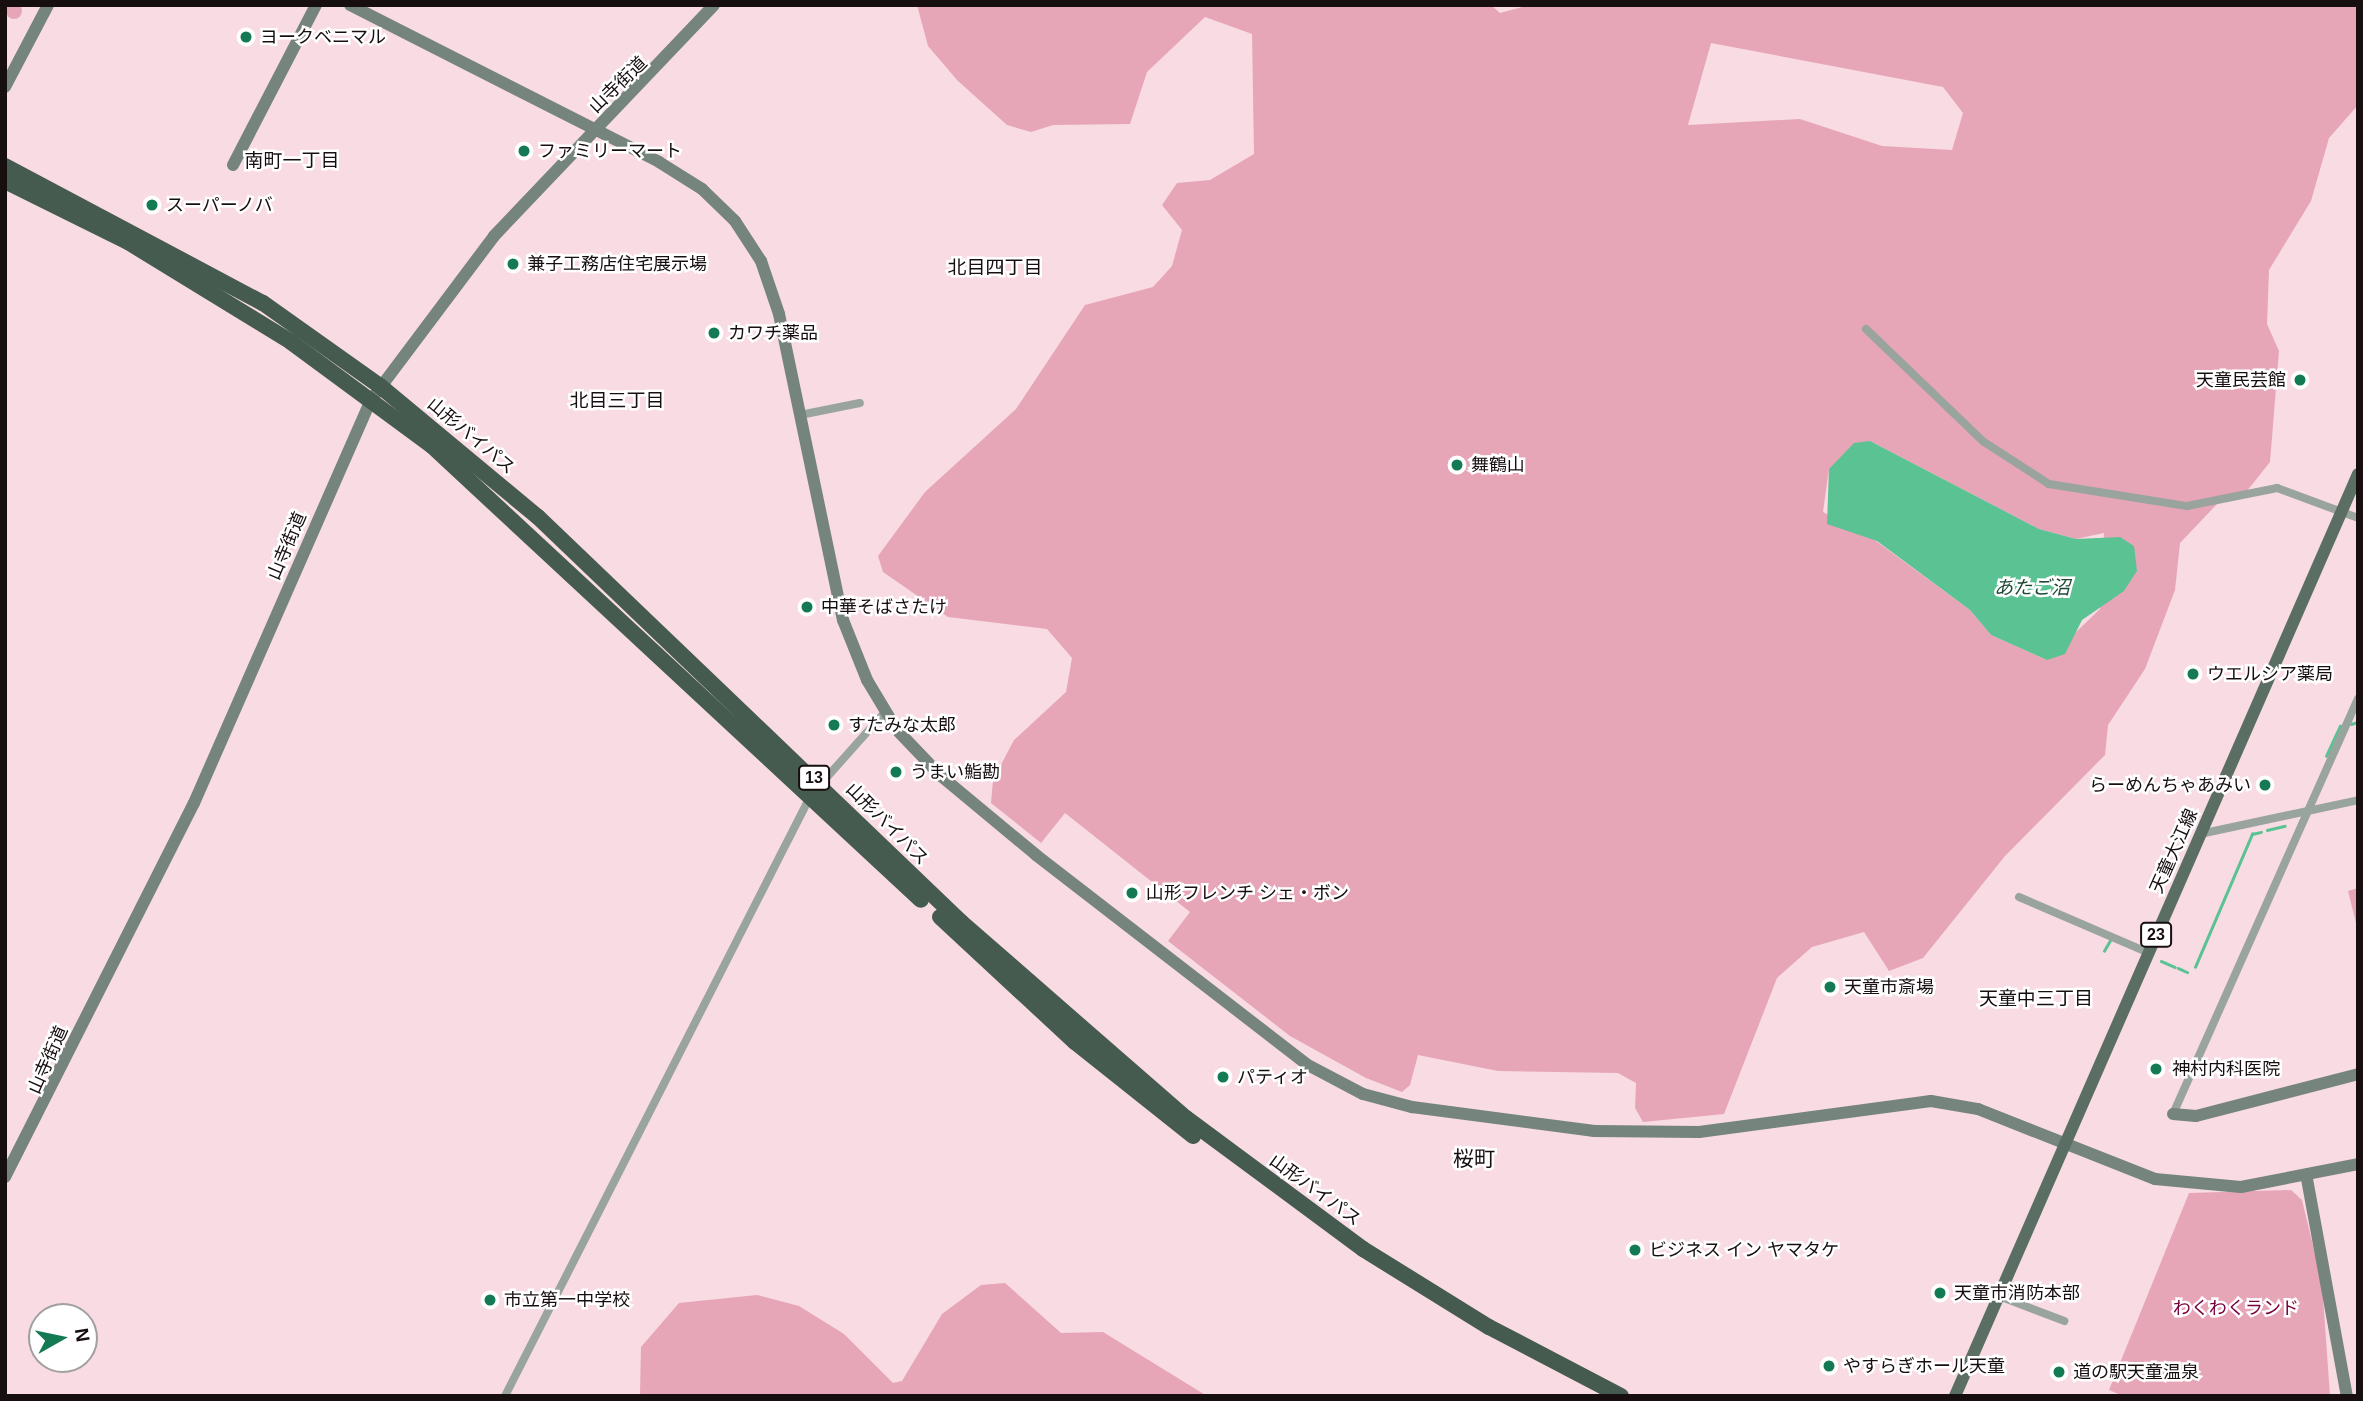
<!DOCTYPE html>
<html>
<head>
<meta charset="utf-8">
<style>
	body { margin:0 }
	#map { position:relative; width:2363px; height:1401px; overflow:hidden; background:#f8dbe3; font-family:Helvetica,"Noto Sans JP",sans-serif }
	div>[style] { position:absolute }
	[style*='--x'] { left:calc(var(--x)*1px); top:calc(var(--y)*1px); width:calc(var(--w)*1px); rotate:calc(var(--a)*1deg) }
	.green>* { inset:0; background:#e6a6b8 }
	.round { border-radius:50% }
	.water>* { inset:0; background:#5ac293 }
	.stream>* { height:2.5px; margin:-1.25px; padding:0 1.25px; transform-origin:1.25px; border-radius:1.25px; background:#5ac293 }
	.street>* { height:8px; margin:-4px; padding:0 4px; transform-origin:4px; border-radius:4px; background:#99a49e }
	.secondary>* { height:12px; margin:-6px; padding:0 6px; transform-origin:6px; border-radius:6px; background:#75847c }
	.primary>* { height:12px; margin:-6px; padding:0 6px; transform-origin:6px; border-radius:6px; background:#5b6e64 }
	.highway>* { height:16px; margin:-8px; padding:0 8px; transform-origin:8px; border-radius:8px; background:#455b4f }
	.dots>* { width:19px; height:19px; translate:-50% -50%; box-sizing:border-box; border:4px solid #fff; border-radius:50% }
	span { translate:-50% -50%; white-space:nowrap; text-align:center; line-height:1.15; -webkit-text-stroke:5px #fff; paint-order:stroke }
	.shield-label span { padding:2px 5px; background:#fff; border:2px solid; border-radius:5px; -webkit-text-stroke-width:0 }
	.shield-label { font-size:16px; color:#170e10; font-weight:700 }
	.poi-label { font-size:18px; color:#170e10 }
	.left { translate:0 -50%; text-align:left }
	.right { translate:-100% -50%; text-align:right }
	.street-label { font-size:18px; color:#170e10 }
	.park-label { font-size:18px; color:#77003b }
	.neighbourhood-label { font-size:19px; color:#170e10 }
	.water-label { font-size:19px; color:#1c4834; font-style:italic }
	.quarter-label { font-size:21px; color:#170e10 }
	.frame { position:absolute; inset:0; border:7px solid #170e10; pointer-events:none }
	.north { position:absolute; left:28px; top:1303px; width:70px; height:70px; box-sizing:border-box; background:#fff; border:2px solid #a29f9f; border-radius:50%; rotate:81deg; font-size:19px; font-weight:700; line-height:28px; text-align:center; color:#170e10 }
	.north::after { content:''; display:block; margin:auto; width:24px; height:32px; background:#137a54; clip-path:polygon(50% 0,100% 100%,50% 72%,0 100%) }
</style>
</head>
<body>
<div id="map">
	<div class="green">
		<i class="round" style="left:6px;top:3px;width:16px;height:16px"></i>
		<i style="clip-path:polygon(evenodd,917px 5px,1491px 5px,1500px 13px,1530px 5px,2358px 5px,2358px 105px,2329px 138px,2311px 201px,2269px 270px,2267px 324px,2279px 351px,2270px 462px,2247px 491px,2218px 503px,2180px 543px,2175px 590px,2145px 669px,2108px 725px,2105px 755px,2005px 856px,1923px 958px,1889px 971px,1864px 932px,1812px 947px,1777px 978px,1724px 1114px,1643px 1122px,1635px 1108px,1636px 1083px,1618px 1073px,1498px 1071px,1418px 1055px,1410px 1085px,1402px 1092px,1366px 1078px,1290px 1036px,1168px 941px,1190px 912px,1065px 813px,1041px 843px,991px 803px,993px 780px,1014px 740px,1066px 692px,1072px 658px,1047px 629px,948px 617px,883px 572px,878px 556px,925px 492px,1016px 409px,1085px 305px,1153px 287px,1172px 266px,1182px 230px,1162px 205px,1177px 183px,1210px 180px,1254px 154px,1252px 34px,1205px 17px,1147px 72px,1130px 124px,1053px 125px,1031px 132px,1007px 125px,957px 80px,928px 46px,917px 5px,1711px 43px,1943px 87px,1963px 113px,1952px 150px,1882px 146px,1800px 119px,1688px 125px,1711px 43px,917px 5px,1870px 441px,2039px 529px,2076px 539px,2104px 533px,2100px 609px,2047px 660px,1991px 635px,1970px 610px,1876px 541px,1823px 512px,1829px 469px,1870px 441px)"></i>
		<i style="clip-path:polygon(2358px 888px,2358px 931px,2348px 891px)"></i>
		<i style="clip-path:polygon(2291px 1190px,2302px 1200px,2322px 1283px,2330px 1396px,2123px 1396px,2109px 1390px,2189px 1193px)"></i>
		<i style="clip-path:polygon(1005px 1283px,1061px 1333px,1103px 1332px,1207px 1396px,640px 1394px,641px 1347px,679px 1303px,757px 1295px,799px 1306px,844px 1334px,893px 1383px,902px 1381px,942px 1314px,981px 1285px)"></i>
	</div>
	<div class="water">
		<i style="clip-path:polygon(1870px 441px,2039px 529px,2076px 539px,2120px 537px,2134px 546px,2137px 571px,2124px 591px,2082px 620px,2065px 654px,2047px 660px,1991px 635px,1970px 610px,1877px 541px,1827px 524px,1829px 469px,1854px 443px)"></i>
	</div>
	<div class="stream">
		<i style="--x:2351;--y:724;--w:7;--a:-16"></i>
		<i style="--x:2326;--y:756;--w:33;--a:-65"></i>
		<i style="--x:2267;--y:830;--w:18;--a:-13"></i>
		<i style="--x:2104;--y:951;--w:14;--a:-60"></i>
		<i style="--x:2161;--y:961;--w:15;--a:23"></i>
		<i style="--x:2195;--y:967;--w:145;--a:-66.8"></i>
		<i style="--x:2252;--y:834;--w:9;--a:-13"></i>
		<i style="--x:2178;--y:968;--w:10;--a:24"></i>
	</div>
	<div class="street">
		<i style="--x:1866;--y:329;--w:163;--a:43.8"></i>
		<i style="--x:1984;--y:442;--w:77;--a:32.9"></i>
		<i style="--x:2049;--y:484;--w:140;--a:9.1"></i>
		<i style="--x:2187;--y:506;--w:92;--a:-11.3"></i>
		<i style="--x:2277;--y:488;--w:86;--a:20.3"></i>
		<i style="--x:800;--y:415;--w:61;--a:-11.3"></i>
		<i style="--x:2200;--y:834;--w:162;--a:-12.1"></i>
		<i style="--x:2019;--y:897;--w:142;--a:23.3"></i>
		<i style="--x:2173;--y:1114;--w:455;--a:-66"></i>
		<i style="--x:1999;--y:1296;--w:70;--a:21"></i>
		<i style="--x:505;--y:1396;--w:674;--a:-63.02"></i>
		<i style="--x:811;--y:795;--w:111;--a:-48.3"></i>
	</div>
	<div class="secondary">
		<i style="--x:350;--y:5;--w:347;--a:26.9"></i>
		<i style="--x:659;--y:162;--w:51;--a:32.1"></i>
		<i style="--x:702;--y:189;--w:46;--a:44.1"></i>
		<i style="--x:735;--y:221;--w:48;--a:57"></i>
		<i style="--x:761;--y:261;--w:56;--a:71.2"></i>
		<i style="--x:779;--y:314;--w:313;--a:78.2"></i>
		<i style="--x:843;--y:620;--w:65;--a:68.2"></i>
		<i style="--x:867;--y:680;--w:58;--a:59"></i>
		<i style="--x:897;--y:730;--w:64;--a:46.3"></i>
		<i style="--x:941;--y:776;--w:124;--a:39.7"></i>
		<i style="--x:1036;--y:855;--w:341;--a:37.7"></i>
		<i style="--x:1306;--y:1064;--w:64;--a:27.8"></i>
		<i style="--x:1363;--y:1094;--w:51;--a:14.9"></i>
		<i style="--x:1412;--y:1107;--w:184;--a:7.5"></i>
		<i style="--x:1594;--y:1131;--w:105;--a:0.5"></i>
		<i style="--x:1699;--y:1132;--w:234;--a:-7.6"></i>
		<i style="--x:1931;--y:1101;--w:48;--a:9.7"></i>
		<i style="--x:1978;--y:1109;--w:190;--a:21.6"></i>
		<i style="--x:2155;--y:1179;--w:86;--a:5.3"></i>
		<i style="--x:2241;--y:1187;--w:119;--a:-11.1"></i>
		<i style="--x:5;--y:87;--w:93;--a:-62.3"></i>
		<i style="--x:233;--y:165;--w:180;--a:-62.6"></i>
		<i style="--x:2173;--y:1114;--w:23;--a:5"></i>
		<i style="--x:2196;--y:1116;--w:167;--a:-14.5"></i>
		<i style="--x:5;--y:1177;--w:419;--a:-63.2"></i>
		<i style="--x:194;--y:803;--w:440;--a:-66.3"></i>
		<i style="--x:371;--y:400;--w:205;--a:-53.1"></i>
		<i style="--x:494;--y:236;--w:319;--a:-46.4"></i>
		<i style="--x:2307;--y:1179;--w:221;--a:79.6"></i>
	</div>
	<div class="primary">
		<i style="--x:1955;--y:1396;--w:1006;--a:-66.39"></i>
	</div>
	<div class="highway">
		<i style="--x:5;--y:166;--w:292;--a:28"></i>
		<i style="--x:263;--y:303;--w:143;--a:35.4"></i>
		<i style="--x:380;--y:386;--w:205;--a:39.7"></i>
		<i style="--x:538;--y:517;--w:586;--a:43.75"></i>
		<i style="--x:961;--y:922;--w:298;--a:41.1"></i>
		<i style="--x:1186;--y:1118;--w:220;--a:36.5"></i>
		<i style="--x:1363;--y:1249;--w:148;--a:31.8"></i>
		<i style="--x:1489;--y:1327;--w:149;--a:27.6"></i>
		<i style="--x:5;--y:181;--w:137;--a:26.4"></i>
		<i style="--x:128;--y:242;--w:191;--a:31.5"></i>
		<i style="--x:291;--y:342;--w:175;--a:36.4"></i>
		<i style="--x:432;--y:446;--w:667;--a:42.87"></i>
		<i style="--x:940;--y:917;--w:184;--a:42.8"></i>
		<i style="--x:1075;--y:1042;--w:151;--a:38.5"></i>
	</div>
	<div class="dots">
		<i style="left:246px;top:37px;background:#137a54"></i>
		<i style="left:524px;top:151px;background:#137a54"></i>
		<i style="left:152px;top:205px;background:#137a54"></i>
		<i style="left:513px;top:264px;background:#137a54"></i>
		<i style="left:714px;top:333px;background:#137a54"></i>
		<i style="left:2300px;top:380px;background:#137a54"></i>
		<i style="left:1457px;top:465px;background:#137a54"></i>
		<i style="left:807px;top:607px;background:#137a54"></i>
		<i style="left:2193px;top:674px;background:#137a54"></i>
		<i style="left:834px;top:725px;background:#137a54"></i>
		<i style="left:896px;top:772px;background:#137a54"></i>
		<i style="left:2265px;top:785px;background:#137a54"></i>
		<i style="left:1132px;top:893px;background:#137a54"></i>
		<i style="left:1830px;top:987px;background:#137a54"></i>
		<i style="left:2156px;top:1069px;background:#137a54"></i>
		<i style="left:1223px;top:1077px;background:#137a54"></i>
		<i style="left:1635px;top:1250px;background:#137a54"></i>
		<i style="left:1940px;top:1293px;background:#137a54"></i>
		<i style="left:490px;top:1300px;background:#137a54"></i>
		<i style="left:1829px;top:1366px;background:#137a54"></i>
		<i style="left:2059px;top:1372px;background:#137a54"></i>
	</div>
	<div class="shield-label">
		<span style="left:814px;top:778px">13</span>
		<span style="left:2156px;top:935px">23</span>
	</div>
	<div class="poi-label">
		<span class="left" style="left:260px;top:37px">ヨークベニマル</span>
		<span class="left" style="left:538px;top:151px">ファミリーマート</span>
		<span class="left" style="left:166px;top:205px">スーパーノバ</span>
		<span class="left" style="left:527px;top:264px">兼子工務店住宅展示場</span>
		<span class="left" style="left:728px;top:333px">カワチ薬品</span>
		<span class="right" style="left:2286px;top:380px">天童民芸館</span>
		<span class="left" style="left:1471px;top:465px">舞鶴山</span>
		<span class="left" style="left:821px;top:607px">中華そばさたけ</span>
		<span class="left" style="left:2207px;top:674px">ウエルシア薬局</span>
		<span class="left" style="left:848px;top:725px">すたみな太郎</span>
		<span class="left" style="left:910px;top:772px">うまい鮨勘</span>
		<span class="right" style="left:2251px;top:785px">らーめんちゃあみい</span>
		<span class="left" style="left:1146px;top:893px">山形フレンチ シェ・ボン</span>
		<span class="left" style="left:1844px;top:987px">天童市斎場</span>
		<span class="left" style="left:2172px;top:1069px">神村内科医院</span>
		<span class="left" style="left:1237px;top:1077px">パティオ</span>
		<span class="left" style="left:1649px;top:1250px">ビジネス イン ヤマタケ</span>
		<span class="left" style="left:1954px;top:1293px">天童市消防本部</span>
		<span class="left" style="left:504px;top:1300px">市立第一中学校</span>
		<span class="left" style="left:1843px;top:1366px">やすらぎホール天童</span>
		<span class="left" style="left:2073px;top:1372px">道の駅天童温泉</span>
	</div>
	<div class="street-label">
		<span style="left:618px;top:85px;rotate:-44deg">山寺街道</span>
		<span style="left:471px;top:436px;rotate:40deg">山形バイパス</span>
		<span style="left:287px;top:546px;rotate:-67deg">山寺街道</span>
		<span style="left:887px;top:824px;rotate:45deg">山形バイパス</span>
		<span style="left:2174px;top:851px;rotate:-66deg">天童大江線</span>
		<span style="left:48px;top:1060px;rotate:-66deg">山寺街道</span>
		<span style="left:1315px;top:1190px;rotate:36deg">山形バイパス</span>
	</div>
	<div class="park-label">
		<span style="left:2236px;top:1308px">わくわくランド</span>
	</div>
	<div class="neighbourhood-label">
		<span style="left:292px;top:161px">南町一丁目</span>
		<span style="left:995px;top:268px">北目四丁目</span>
		<span style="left:617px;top:401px">北目三丁目</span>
		<span style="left:2036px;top:999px">天童中三丁目</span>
	</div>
	<div class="water-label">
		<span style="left:2032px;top:588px">あたご沼</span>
	</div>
	<div class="quarter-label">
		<span style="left:1474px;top:1159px">桜町</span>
	</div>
	<div class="frame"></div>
	<div class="north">N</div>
</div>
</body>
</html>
